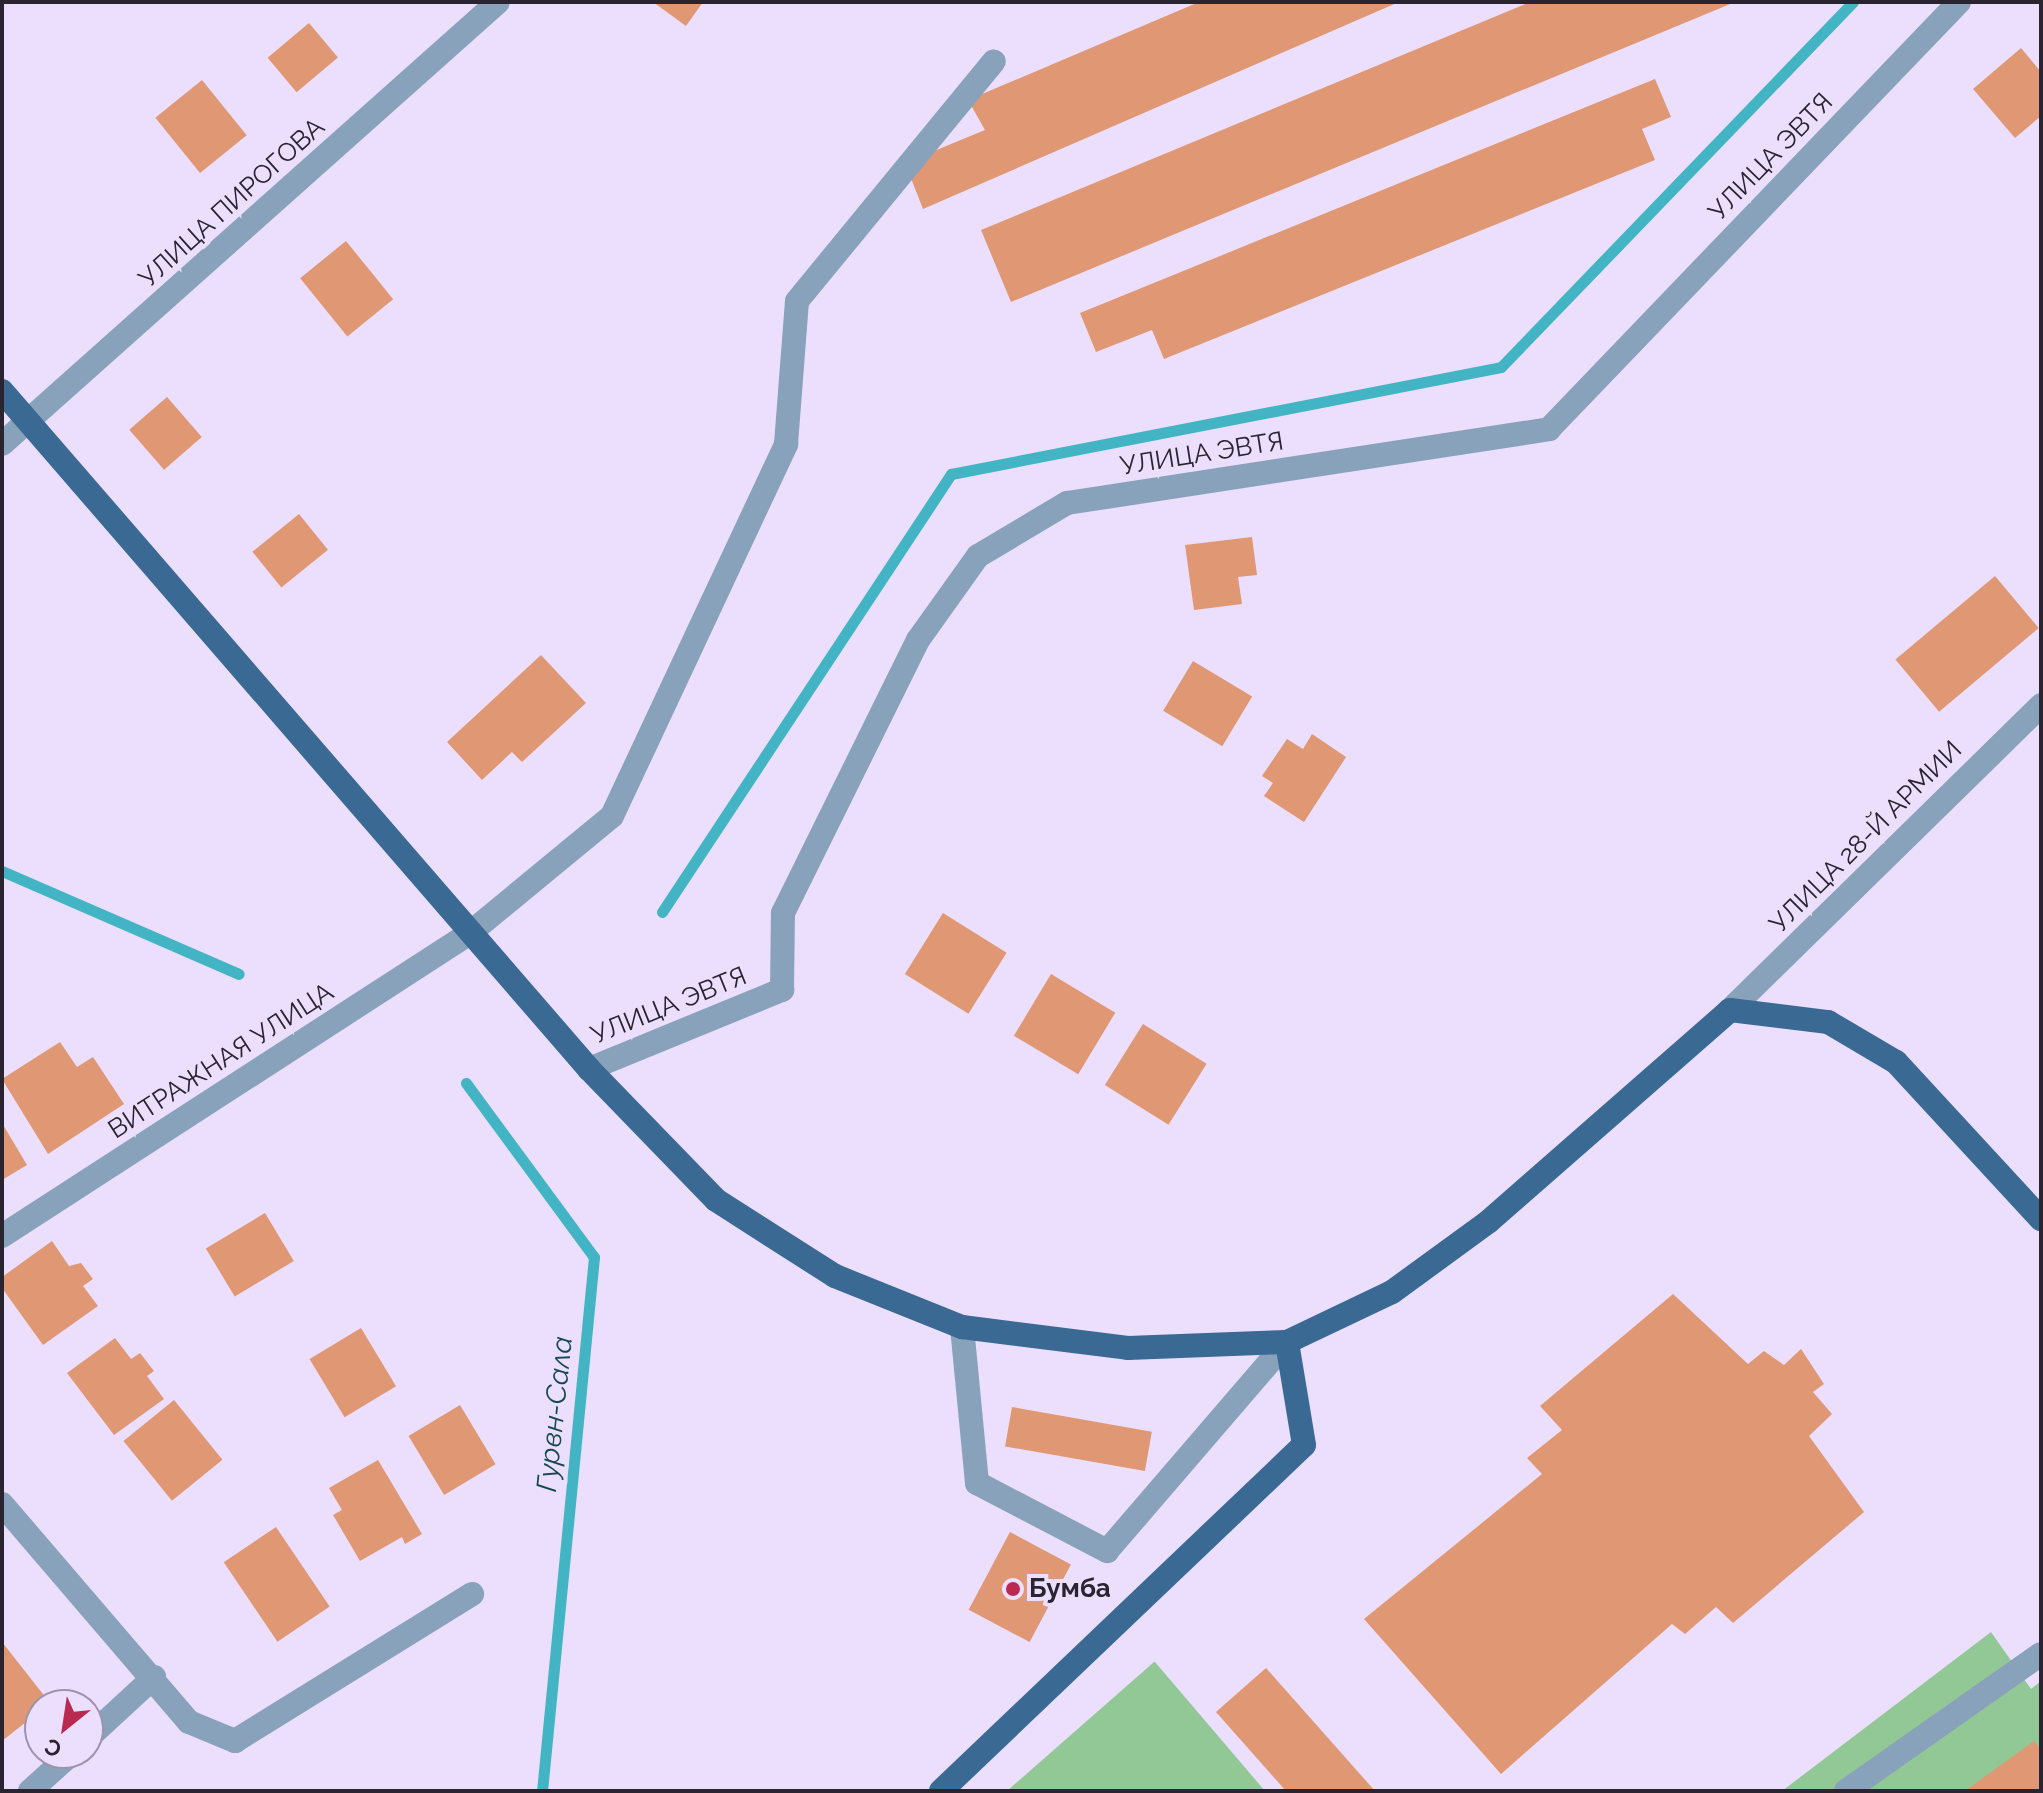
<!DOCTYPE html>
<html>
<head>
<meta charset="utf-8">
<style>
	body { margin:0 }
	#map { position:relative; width:2043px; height:1793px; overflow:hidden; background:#ebdffd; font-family:Raleway,sans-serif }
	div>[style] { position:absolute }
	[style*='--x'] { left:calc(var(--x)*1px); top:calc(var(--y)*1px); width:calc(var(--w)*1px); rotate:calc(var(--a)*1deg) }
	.green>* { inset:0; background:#91c895 }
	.stream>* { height:11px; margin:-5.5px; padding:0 5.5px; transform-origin:5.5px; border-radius:5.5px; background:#43b4c3 }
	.building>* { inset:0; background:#e09773; transform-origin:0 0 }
	.minor>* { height:24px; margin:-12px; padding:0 12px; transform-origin:12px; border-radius:12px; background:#89a2bb }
	.major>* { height:24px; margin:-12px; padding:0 12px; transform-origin:12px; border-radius:12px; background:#3a6994 }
	.dots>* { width:22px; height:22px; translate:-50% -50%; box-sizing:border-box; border:4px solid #ebdffd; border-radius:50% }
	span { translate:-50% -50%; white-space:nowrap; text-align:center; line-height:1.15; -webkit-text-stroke:8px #ebdffd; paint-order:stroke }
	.street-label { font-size:26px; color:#29242f }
	.poi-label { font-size:26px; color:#29242f; font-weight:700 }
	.left { translate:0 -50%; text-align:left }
	.water-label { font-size:28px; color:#16484f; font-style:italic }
	.frame { position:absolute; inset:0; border:4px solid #29242f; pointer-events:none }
	.north { position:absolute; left:24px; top:1689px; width:80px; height:80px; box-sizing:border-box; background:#ebdffd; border:2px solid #9d94ab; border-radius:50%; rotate:210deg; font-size:22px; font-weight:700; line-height:32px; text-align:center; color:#29242f }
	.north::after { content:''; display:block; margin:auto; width:28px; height:36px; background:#b92950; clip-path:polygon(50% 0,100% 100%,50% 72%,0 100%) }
</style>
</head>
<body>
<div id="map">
	<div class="green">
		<i style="clip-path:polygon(1991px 1632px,2031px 1689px,2041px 1681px,2041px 1791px,1782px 1791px)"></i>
		<i style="clip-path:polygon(1155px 1662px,1265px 1791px,1007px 1791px,1154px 1662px)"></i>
	</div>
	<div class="stream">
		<i style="--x:2;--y:871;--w:258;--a:23.5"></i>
		<i style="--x:662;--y:912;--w:525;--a:-56.58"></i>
		<i style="--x:951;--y:474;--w:560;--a:-11.01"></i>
		<i style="--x:1501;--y:367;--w:507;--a:-46.04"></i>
		<i style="--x:466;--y:1083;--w:216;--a:53.7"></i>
		<i style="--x:594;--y:1257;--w:537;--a:95.56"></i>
	</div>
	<div class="building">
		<i style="clip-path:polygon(653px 2px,703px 2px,686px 26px)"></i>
		<i style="clip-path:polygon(1199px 2px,1399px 2px,923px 209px,905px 163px,985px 130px,968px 100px)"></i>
		<i style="clip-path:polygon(1530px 2px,1735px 2px,1011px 302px,981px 230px)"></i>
		<i style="left:309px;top:23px;width:45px;height:54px;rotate:50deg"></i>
		<i style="clip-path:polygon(2021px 48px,2041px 72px,2041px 116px,2015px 138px,1973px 89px)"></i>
		<i style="clip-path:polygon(1655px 79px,1671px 117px,1642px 129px,1655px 160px,1164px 359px,1152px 330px,1096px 352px,1080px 313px)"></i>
		<i style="left:202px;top:80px;width:71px;height:60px;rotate:51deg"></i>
		<i style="left:346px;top:241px;width:75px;height:59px;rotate:51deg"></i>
		<i style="left:167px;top:397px;width:53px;height:50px;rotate:49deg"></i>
		<i style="left:299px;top:514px;width:46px;height:60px;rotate:51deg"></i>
		<i style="clip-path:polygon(1252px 537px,1257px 575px,1238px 577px,1242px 604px,1194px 610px,1185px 545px)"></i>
		<i style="left:1995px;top:576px;width:68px;height:130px;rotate:50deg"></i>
		<i style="clip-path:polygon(541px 655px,586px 703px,522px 762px,512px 752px,482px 780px,447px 742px)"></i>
		<i style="left:1193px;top:661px;width:69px;height:58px;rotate:31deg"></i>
		<i style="clip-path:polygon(1312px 734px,1346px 757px,1304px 822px,1264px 796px,1273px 783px,1262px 776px,1287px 739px,1303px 749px)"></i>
		<i style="left:943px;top:913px;width:75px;height:72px;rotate:32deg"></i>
		<i style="left:1051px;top:974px;width:75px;height:72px;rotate:31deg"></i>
		<i style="left:1143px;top:1024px;width:75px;height:72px;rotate:32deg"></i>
		<i style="clip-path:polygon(60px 1042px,77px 1067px,93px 1057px,124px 1104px,48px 1154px,2px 1079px)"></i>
		<i style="clip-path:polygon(2px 1123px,27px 1165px,2px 1180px)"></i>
		<i style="left:265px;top:1213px;width:56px;height:69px;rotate:59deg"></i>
		<i style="clip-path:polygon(52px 1241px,69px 1266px,81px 1263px,93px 1279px,83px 1286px,98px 1306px,43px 1345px,2px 1288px,2px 1277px)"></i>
		<i style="clip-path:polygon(1673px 1294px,1748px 1364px,1764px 1351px,1784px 1365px,1801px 1349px,1824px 1384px,1813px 1392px,1832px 1414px,1809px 1436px,1864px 1512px,1733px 1623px,1716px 1607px,1685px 1634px,1672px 1624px,1501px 1774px,1364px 1619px,1542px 1474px,1527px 1458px,1562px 1430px,1540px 1406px)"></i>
		<i style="left:361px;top:1328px;width:68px;height:60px;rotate:59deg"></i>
		<i style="clip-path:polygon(115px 1338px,131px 1359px,140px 1353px,154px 1371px,147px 1376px,164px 1399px,114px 1435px,67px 1373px)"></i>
		<i style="left:174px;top:1400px;width:77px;height:65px;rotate:51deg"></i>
		<i style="left:460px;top:1405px;width:69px;height:60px;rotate:59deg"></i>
		<i style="left:1012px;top:1407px;width:142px;height:40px;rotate:10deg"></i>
		<i style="clip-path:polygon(378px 1460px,422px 1534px,405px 1544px,402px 1537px,360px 1561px,333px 1515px,342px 1510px,329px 1488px)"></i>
		<i style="left:276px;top:1527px;width:96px;height:63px;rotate:56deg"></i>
		<i style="left:1010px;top:1532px;width:69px;height:88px;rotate:28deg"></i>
		<i style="clip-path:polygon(2px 1642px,50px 1703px,40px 1705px,40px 1711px,2px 1741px)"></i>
		<i style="clip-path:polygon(1266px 1668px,1375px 1791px,1286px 1791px,1216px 1712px)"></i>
		<i style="clip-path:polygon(2034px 1741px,2041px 1750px,2041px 1791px,1971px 1791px,1969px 1788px)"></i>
	</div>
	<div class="minor">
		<i style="--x:2;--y:444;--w:664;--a:-41.71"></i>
		<i style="--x:1730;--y:1010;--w:436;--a:-44.4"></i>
		<i style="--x:589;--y:1069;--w:209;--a:-22.3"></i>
		<i style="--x:782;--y:990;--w:77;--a:-89.3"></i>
		<i style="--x:783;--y:913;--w:305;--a:-63.7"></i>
		<i style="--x:918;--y:640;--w:103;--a:-54.5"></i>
		<i style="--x:978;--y:556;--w:104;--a:-30.8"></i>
		<i style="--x:1067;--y:503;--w:488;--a:-8.7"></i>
		<i style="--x:1549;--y:429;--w:592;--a:-46.16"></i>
		<i style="--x:2;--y:1236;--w:558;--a:-32.92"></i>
		<i style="--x:470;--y:933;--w:184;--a:-39.5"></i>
		<i style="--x:612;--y:816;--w:411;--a:-64.9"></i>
		<i style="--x:786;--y:444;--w:143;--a:-85.6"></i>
		<i style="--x:797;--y:301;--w:310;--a:-50.6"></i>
		<i style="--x:962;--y:1327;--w:157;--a:84.5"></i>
		<i style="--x:977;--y:1483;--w:147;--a:27.6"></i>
		<i style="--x:1107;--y:1551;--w:276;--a:-49.3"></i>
		<i style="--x:2;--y:1504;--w:287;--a:49.4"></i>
		<i style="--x:189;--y:1722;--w:50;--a:22.4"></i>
		<i style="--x:235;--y:1741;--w:279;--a:-31.8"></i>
		<i style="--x:88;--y:1738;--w:90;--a:-42.7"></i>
		<i style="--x:30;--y:1791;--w:57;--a:-42.1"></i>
		<i style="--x:1846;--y:1791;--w:238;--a:-35.1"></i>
	</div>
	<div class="major">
		<i style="--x:2;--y:391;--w:897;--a:49.11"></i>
		<i style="--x:589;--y:1069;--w:182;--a:45.9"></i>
		<i style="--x:716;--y:1200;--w:141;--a:32.6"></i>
		<i style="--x:835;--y:1276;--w:137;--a:21.9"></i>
		<i style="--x:962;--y:1327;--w:167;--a:7.2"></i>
		<i style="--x:1128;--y:1348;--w:159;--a:-2.2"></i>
		<i style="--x:1287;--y:1342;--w:116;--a:-25.5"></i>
		<i style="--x:1392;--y:1292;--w:119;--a:-36.1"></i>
		<i style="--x:1488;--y:1222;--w:322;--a:-41.2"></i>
		<i style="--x:1730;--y:1010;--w:99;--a:7"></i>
		<i style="--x:1828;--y:1022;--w:79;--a:30.5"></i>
		<i style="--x:1896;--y:1062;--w:214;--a:47.3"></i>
		<i style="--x:941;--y:1791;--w:501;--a:-43.63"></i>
		<i style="--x:1304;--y:1445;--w:104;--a:-99.4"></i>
	</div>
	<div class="dots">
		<i style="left:1013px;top:1589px;background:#b92950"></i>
	</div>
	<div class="street-label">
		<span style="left:1771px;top:157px;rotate:-46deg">УЛИЦА ЭВТЯ</span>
		<span style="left:232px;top:203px;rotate:-42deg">УЛИЦА ПИРОГОВА</span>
		<span style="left:1202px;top:454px;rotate:-9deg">УЛИЦА ЭВТЯ</span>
		<span style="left:1866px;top:837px;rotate:-45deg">УЛИЦА 28-Й АРМИИ</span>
		<span style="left:669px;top:1006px;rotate:-22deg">УЛИЦА ЭВТЯ</span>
		<span style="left:221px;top:1061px;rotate:-33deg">ВИТРАЖНАЯ УЛИЦА</span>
	</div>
	<div class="poi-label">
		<span class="left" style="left:1029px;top:1589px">Бумба</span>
	</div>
	<div class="water-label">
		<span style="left:555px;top:1414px;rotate:-84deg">Гурвн-Сала</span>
	</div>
	<div class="frame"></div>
	<div class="north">С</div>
</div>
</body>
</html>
